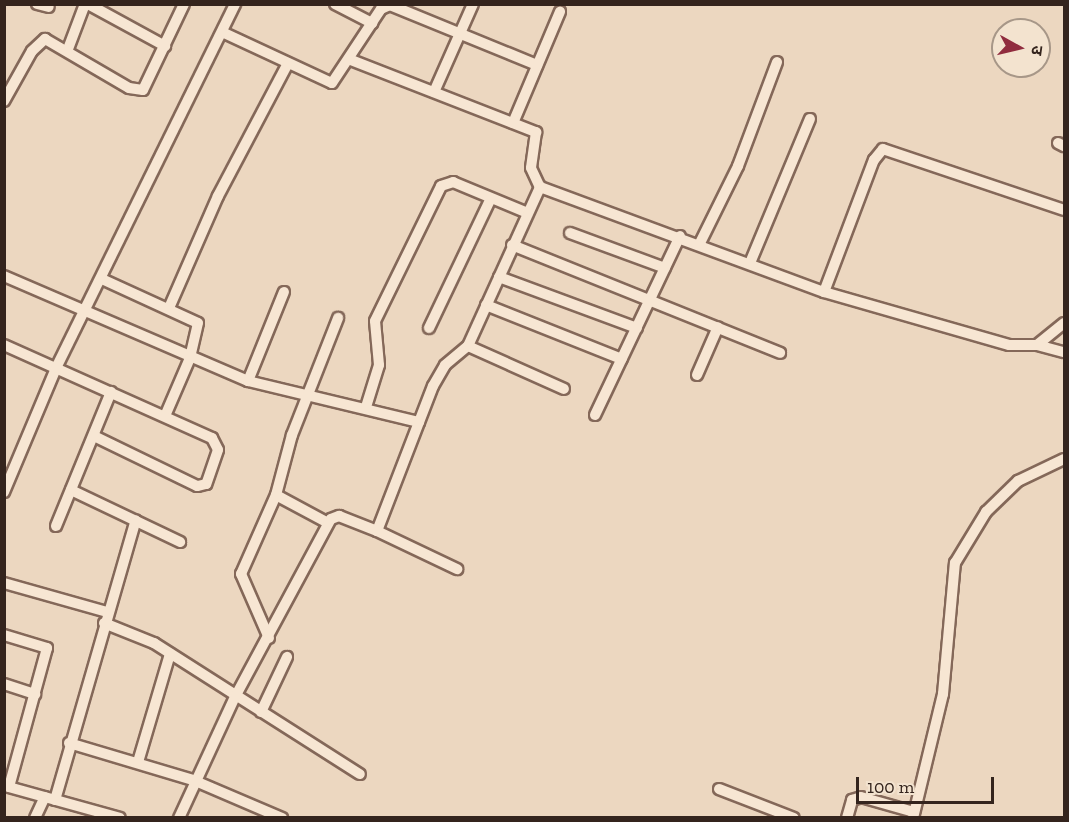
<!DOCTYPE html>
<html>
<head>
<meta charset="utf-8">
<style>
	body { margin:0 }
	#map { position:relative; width:1069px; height:822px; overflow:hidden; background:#ecd7c0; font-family:"Zilla Slab","Noto Sans Devanagari",serif }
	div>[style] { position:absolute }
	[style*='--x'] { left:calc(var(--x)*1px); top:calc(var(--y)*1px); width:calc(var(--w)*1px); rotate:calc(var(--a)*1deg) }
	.roads { filter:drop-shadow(2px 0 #846859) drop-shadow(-2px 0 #846859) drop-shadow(0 2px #846859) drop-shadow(0 -2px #846859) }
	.minor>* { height:10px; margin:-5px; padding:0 5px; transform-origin:5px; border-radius:5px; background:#f7e6d3 }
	span { translate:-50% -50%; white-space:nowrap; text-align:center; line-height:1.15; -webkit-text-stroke:4.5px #f3e3cf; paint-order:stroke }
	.frame { position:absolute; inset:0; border:6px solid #34241d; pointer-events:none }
	.north { position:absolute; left:991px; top:18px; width:60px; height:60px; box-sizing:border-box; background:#f3e3cf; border:2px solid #a79788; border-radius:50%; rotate:98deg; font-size:16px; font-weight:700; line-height:24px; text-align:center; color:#34241d }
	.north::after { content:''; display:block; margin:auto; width:21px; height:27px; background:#902c3e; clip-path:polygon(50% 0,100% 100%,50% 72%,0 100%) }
	.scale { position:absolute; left:856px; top:777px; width:138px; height:27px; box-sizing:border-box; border:3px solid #34241d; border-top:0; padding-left:8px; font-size:18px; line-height:21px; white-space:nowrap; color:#34241d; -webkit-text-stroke:4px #f3e3cf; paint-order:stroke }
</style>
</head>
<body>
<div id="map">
	<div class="roads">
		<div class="minor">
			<i style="--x:37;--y:4;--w:12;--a:14"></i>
			<i style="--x:88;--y:4;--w:88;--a:28.6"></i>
			<i style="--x:335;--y:4;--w:42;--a:27.2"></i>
			<i style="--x:222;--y:32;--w:121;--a:24.9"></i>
			<i style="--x:332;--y:83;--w:89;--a:-56.5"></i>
			<i style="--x:381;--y:9;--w:10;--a:-24"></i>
			<i style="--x:390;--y:5;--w:159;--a:22.2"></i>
			<i style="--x:68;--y:49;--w:48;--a:-69.3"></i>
			<i style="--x:351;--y:60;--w:199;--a:21.3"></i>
			<i style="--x:536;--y:132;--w:36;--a:98"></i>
			<i style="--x:531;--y:168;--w:21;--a:65"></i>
			<i style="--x:434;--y:92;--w:96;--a:-66.1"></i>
			<i style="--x:4;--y:101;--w:57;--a:-60.8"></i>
			<i style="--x:32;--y:51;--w:18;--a:-43"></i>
			<i style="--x:45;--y:39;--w:97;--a:30.3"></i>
			<i style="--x:129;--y:88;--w:14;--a:8"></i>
			<i style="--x:143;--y:90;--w:95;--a:-64.5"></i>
			<i style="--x:513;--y:123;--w:121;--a:-67.1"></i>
			<i style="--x:1058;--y:143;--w:7;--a:27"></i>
			<i style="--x:570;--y:233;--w:101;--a:20.2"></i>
			<i style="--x:700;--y:243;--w:86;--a:-63.7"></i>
			<i style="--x:738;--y:166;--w:111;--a:-69.4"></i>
			<i style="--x:512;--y:245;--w:289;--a:21.9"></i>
			<i style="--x:750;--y:263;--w:156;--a:-67.4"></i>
			<i style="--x:4;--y:276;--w:266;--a:23.3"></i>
			<i style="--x:248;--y:381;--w:176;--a:13.5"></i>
			<i style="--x:499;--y:277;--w:147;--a:20.3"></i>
			<i style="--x:104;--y:280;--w:103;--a:24.6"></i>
			<i style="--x:198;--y:323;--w:36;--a:103"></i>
			<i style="--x:190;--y:358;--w:63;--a:113.3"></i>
			<i style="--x:824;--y:292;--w:141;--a:-69.3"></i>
			<i style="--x:874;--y:160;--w:14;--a:-51"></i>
			<i style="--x:883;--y:149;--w:191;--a:18.6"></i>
			<i style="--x:486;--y:305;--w:146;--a:21.7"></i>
			<i style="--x:169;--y:308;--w:122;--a:-66.4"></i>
			<i style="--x:218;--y:196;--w:150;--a:-62.2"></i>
			<i style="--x:429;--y:328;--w:142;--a:-64.5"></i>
			<i style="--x:4;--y:345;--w:228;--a:24.1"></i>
			<i style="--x:212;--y:438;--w:13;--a:63"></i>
			<i style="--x:218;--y:450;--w:36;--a:109"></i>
			<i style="--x:206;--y:484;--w:9;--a:167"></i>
			<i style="--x:197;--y:486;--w:114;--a:-154.1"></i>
			<i style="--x:1037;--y:345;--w:28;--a:15"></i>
			<i style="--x:468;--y:346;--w:105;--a:24.1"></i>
			<i style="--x:697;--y:375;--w:52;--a:-66.4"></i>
			<i style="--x:248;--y:381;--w:96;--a:-68"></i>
			<i style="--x:366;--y:407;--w:44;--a:-72.8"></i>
			<i style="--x:379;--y:365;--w:44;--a:-95.2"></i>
			<i style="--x:375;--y:321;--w:150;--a:-63.9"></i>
			<i style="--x:441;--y:186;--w:13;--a:-18"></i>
			<i style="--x:453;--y:182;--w:78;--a:22.6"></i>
			<i style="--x:595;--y:415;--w:198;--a:-64.6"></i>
			<i style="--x:71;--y:490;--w:121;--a:25.5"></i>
			<i style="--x:4;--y:492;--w:134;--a:-67.2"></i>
			<i style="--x:56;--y:368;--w:406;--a:-63.8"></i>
			<i style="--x:276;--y:495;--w:59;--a:28.3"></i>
			<i style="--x:56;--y:526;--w:145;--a:-67.7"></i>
			<i style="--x:377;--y:531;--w:89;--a:25.4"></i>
			<i style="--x:4;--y:583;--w:107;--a:15.7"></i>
			<i style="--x:104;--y:623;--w:54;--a:21.8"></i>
			<i style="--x:154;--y:643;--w:244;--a:32.5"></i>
			<i style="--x:4;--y:635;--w:45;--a:16.8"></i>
			<i style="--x:47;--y:648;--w:144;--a:105.3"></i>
			<i style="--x:269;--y:638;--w:70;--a:-113.6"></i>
			<i style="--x:241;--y:574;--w:86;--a:-66.1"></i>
			<i style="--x:276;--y:495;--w:62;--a:-75.1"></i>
			<i style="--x:292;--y:435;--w:126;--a:-68.5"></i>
			<i style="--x:4;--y:684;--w:33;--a:18"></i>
			<i style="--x:261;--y:712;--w:61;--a:-64.7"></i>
			<i style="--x:69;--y:743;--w:129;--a:16.6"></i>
			<i style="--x:193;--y:780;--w:97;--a:23.1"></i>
			<i style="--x:138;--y:762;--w:113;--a:-73.5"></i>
			<i style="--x:5;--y:786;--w:119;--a:15.5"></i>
			<i style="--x:719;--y:789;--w:80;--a:21.1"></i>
			<i style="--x:55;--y:800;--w:291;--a:-73.9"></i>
			<i style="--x:35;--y:818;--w:23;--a:-65"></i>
			<i style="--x:179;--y:818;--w:133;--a:-65.2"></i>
			<i style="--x:235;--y:697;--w:202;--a:-61.7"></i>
			<i style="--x:331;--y:519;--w:9;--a:-21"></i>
			<i style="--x:339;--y:516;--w:41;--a:21.5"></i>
			<i style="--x:377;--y:531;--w:155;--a:-68.9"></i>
			<i style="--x:433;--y:386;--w:24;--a:-60"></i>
			<i style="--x:445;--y:365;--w:30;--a:-40"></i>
			<i style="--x:468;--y:346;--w:175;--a:-65.6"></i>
			<i style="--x:540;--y:187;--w:303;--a:20.3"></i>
			<i style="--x:824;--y:292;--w:192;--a:16"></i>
			<i style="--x:1009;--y:345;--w:28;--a:0"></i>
			<i style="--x:1037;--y:345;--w:35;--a:-39"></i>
			<i style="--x:847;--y:818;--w:19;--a:-74"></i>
			<i style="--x:852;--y:800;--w:9;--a:-18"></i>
			<i style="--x:861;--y:797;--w:55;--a:15.8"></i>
			<i style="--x:913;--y:818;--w:128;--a:-76.4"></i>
			<i style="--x:943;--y:694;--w:132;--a:-84.8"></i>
			<i style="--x:955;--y:563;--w:60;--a:-58.7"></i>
			<i style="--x:986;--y:512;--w:45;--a:-44.1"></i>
			<i style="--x:1018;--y:481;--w:51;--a:-25.6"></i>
		</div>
	</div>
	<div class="frame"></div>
	<div class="north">उ</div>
	<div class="scale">100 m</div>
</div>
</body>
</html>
